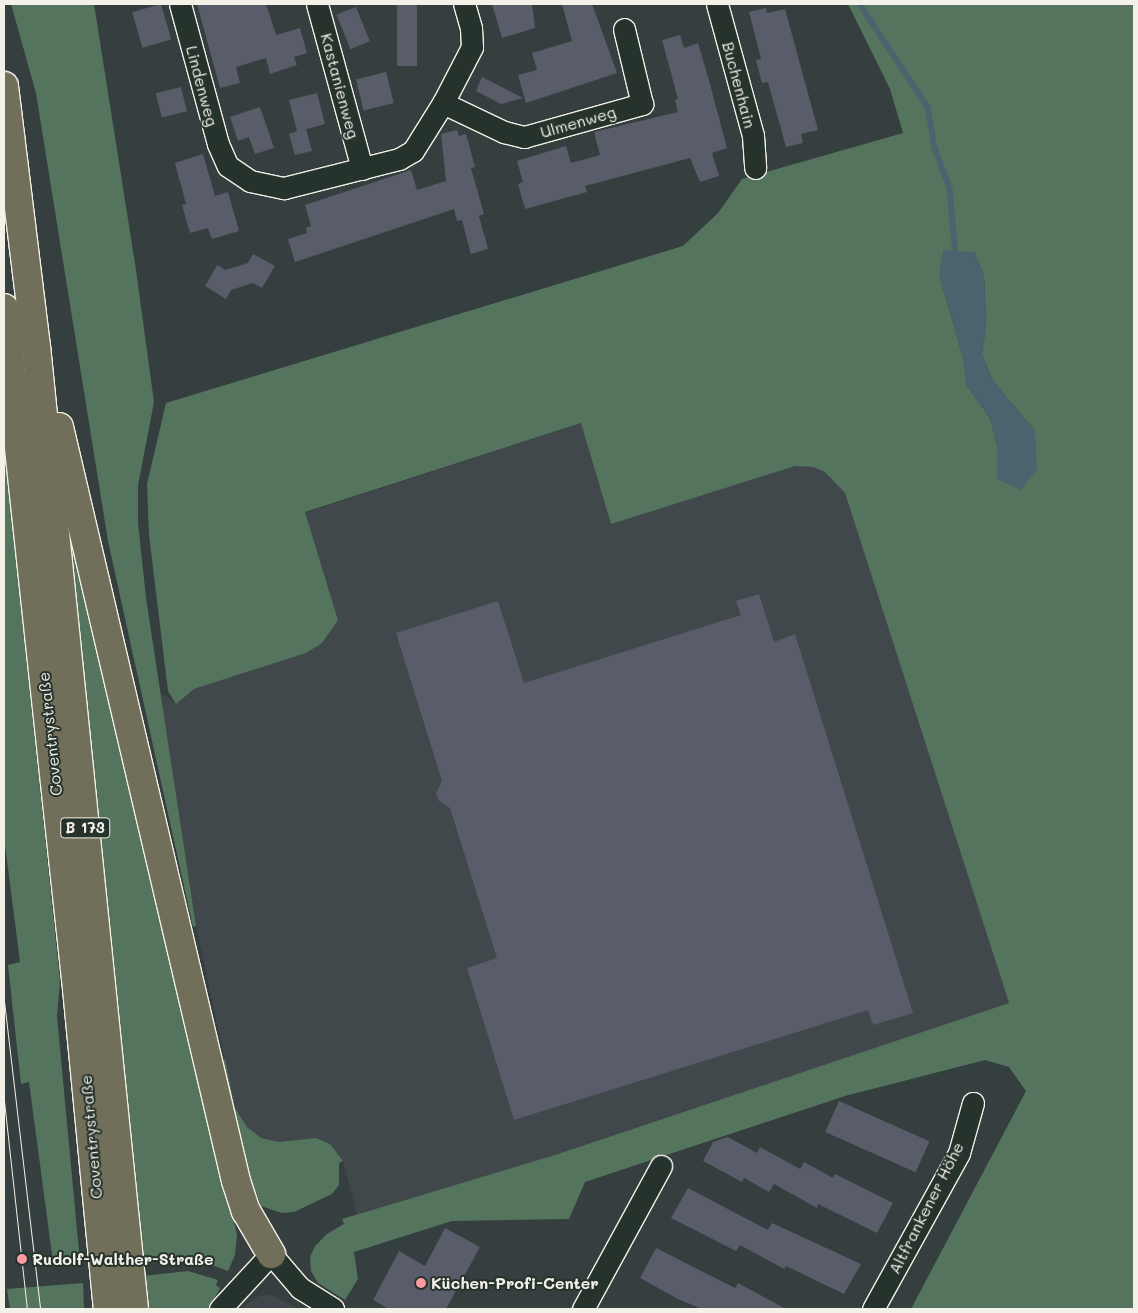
<!DOCTYPE html>
<html>
<head>
<meta charset="utf-8">
<style>
	body { margin:0 }
	#map { position:relative; width:1138px; height:1313px; overflow:hidden; background:#353f3f; font-family:Mali,sans-serif }
	div>[style] { position:absolute }
	[style*='--x'] { left:calc(var(--x)*1px); top:calc(var(--y)*1px); width:calc(var(--w)*1px); rotate:calc(var(--a)*1deg) }
	.built>* { inset:0; background:#40484c }
	.green>* { inset:0; background:#54745e }
	.water>* { inset:0; background:#4b636f }
	.stream>* { height:5.5px; margin:-2.75px; padding:0 2.75px; transform-origin:2.75px; border-radius:2.75px; background:#4b636f }
	.building>* { inset:0; background:#595c69; transform-origin:0 0 }
	.roads { filter:drop-shadow(1px 0 #f4f1e8) drop-shadow(-1px 0 #f4f1e8) drop-shadow(0 1px #f4f1e8) drop-shadow(0 -1px #f4f1e8) }
	.minor>* { height:21px; margin:-10.5px; padding:0 10.5px; transform-origin:10.5px; border-radius:10.5px; background:#26332d }
	.highway>* { height:28px; margin:-14px; padding:0 14px; transform-origin:14px; border-radius:14px; background:#716e59 }
	.tram>* { height:1px; margin:-0.5px; padding:0 0.5px; transform-origin:0.5px; border-radius:0.5px; background:#f4f1e8 }
	.dots>* { width:14px; height:14px; translate:-50% -50%; box-sizing:border-box; border:2px solid #26332d; border-radius:50% }
	span { translate:-50% -50%; white-space:nowrap; text-align:center; line-height:1.15; -webkit-text-stroke:4px #26332d; paint-order:stroke }
	.shield-label span { padding:1px 4px; background:#26332d; border:1px solid; border-radius:4px; -webkit-text-stroke-width:0 }
	.shield-label { font-size:15px; color:#f4f1e8; font-weight:700 }
	.street-label { font-size:16px; color:#f4f1e8 }
	.poi-label { font-size:16px; color:#f4f1e8; font-weight:700 }
	.left { translate:0 -50%; text-align:left }
	.frame { position:absolute; inset:0; border:5px solid #f4f1e8; pointer-events:none }
</style>
</head>
<body>
<div id="map">
	<div class="built">
		<i style="clip-path:polygon(582px 423px,611px 523px,795px 465px,813px 467px,825px 472px,845px 493px,1009px 1003px,555px 1155px,357px 1214px,343px 1161px,330px 1144px,279px 1142px,261px 1138px,247px 1127px,235px 1108px,196px 926px,160px 693px,176px 703px,194px 689px,306px 653px,338px 620px,305px 513px)"></i>
		<i style="clip-path:polygon(271px 1295px,300px 1309px,240px 1309px,259px 1296px)"></i>
	</div>
	<div class="green">
		<i style="clip-path:polygon(11px 4px,94px 4px,136px 270px,154px 402px,138px 485px,138px 523px,146px 598px,196px 926px,193px 927px,108px 541px,36px 93px)"></i>
		<i style="clip-path:polygon(evenodd,848px 4px,1134px 4px,1134px 1309px,911px 1309px,1026px 1091px,1009px 1067px,985px 1060px,845px 1096px,585px 1182px,569px 1219px,452px 1221px,354px 1252px,358px 1279px,345px 1300px,318px 1283px,311px 1271px,310px 1257px,315px 1246px,327px 1234px,344px 1224px,342px 1219px,555px 1155px,1009px 1003px,845px 493px,825px 472px,813px 467px,795px 466px,611px 524px,581px 423px,305px 512px,338px 620px,322px 643px,306px 653px,194px 689px,176px 704px,168px 691px,149px 535px,147px 484px,166px 403px,683px 246px,718px 213px,742px 179px,903px 133px,890px 89px,848px 4px,974px 252px,984px 276px,986px 324px,982px 355px,993px 381px,1035px 431px,997px 479px,997px 445px,990px 418px,967px 386px,963px 357px,939px 274px,974px 252px)"></i>
		<i style="clip-path:polygon(4px 443px,60px 981px,57px 1016px,80px 1262px,53px 1262px,29px 1082px,21px 1084px,8px 965px,20px 962px,4px 837px)"></i>
		<i style="clip-path:polygon(64px 477px,237px 1235px,235px 1255px,228px 1271px,190px 1257px,143px 1261px,75px 624px)"></i>
		<i style="clip-path:polygon(225px 1059px,235px 1108px,247px 1127px,261px 1138px,279px 1142px,316px 1138px,330px 1144px,343px 1161px,339px 1163px,339px 1185px,332px 1194px,294px 1212px,282px 1213px,261px 1206px,256px 1192px,248px 1191px,215px 1062px)"></i>
		<i style="clip-path:polygon(188px 1271px,218px 1280px,216px 1285px,220px 1288px,209px 1309px,146px 1309px,143px 1276px)"></i>
		<i style="clip-path:polygon(83px 1283px,84px 1309px,10px 1309px,7px 1289px)"></i>
	</div>
	<div class="water">
		<i style="clip-path:polygon(943px 250px,974px 252px,984px 276px,986px 324px,982px 355px,993px 381px,1035px 431px,1037px 471px,1020px 490px,997px 479px,997px 445px,990px 418px,967px 386px,963px 357px,939px 274px)"></i>
	</div>
	<div class="stream">
		<i style="--x:860;--y:4;--w:123;--a:56.6"></i>
		<i style="--x:928;--y:107;--w:42;--a:80.3"></i>
		<i style="--x:935;--y:148;--w:43;--a:69.4"></i>
		<i style="--x:950;--y:188;--w:68;--a:85"></i>
	</div>
	<div class="building">
		<i style="left:161px;top:4px;width:37px;height:30px;rotate:74deg"></i>
		<i style="clip-path:polygon(197px 4px,266px 4px,276px 35px,300px 28px,307px 53px,294px 57px,297px 65px,270px 74px,266px 58px,236px 67px,240px 83px,220px 88px)"></i>
		<i style="left:397px;top:4px;width:20px;height:62px"></i>
		<i style="clip-path:polygon(492px 4px,532px 4px,535px 28px,502px 38px)"></i>
		<i style="clip-path:polygon(562px 4px,592px 4px,617px 73px,526px 103px,518px 75px,537px 70px,532px 53px,572px 41px)"></i>
		<i style="left:356px;top:7px;width:37px;height:21px;rotate:68deg"></i>
		<i style="clip-path:polygon(766px 8px,767px 13px,785px 9px,818px 130px,801px 134px,803px 143px,786px 147px,768px 82px,762px 83px,756px 60px,761px 59px,749px 12px)"></i>
		<i style="clip-path:polygon(680px 35px,684px 48px,698px 43px,710px 84px,727px 148px,712px 153px,719px 176px,700px 182px,690px 158px,585px 186px,587px 192px,525px 209px,518px 184px,523px 182px,517px 161px,566px 146px,571px 163px,600px 155px,594px 132px,678px 112px,675px 100px,678px 99px,662px 40px)"></i>
		<i style="left:386px;top:72px;width:32px;height:31px;rotate:76deg"></i>
		<i style="clip-path:polygon(482px 77px,523px 98px,501px 104px,476px 91px)"></i>
		<i style="left:181px;top:87px;width:25px;height:26px;rotate:76deg"></i>
		<i style="clip-path:polygon(317px 93px,325px 124px,299px 131px,306px 129px,312px 151px,295px 155px,289px 134px,297px 131px,289px 100px)"></i>
		<i style="clip-path:polygon(260px 107px,274px 148px,255px 154px,249px 137px,238px 141px,230px 117px)"></i>
		<i style="clip-path:polygon(457px 130px,459px 136px,466px 134px,475px 167px,471px 168px,484px 214px,479px 216px,488px 249px,471px 254px,462px 220px,457px 221px,454px 209px,295px 262px,288px 239px,307px 233px,306px 228px,311px 226px,305px 205px,411px 170px,417px 190px,446px 181px,441px 134px)"></i>
		<i style="clip-path:polygon(203px 154px,215px 196px,228px 192px,239px 231px,212px 239px,208px 228px,190px 233px,182px 205px,186px 204px,175px 163px)"></i>
		<i style="clip-path:polygon(253px 254px,275px 266px,262px 288px,253px 283px,231px 290px,226px 299px,205px 286px,217px 265px,225px 270px,248px 263px)"></i>
		<i style="clip-path:polygon(759px 594px,774px 642px,795px 634px,913px 1013px,873px 1025px,868px 1010px,514px 1120px,467px 968px,497px 958px,450px 808px,439px 801px,436px 793px,442px 781px,396px 633px,498px 601px,524px 683px,741px 615px,736px 601px)"></i>
		<i style="left:839px;top:1101px;width:99px;height:34px;rotate:24deg"></i>
		<i style="clip-path:polygon(728px 1137px,757px 1153px,760px 1147px,800px 1169px,804px 1162px,833px 1178px,835px 1174px,893px 1203px,877px 1233px,818px 1204px,817px 1208px,774px 1184px,769px 1192px,744px 1178px,742px 1182px,703px 1161px,713px 1142px)"></i>
		<i style="clip-path:polygon(688px 1188px,768px 1230px,772px 1223px,861px 1264px,844px 1294px,786px 1266px,784px 1269px,740px 1245px,736px 1251px,671px 1218px)"></i>
		<i style="clip-path:polygon(445px 1228px,480px 1247px,446px 1309px,389px 1309px,373px 1300px,399px 1251px,425px 1266px)"></i>
		<i style="clip-path:polygon(656px 1248px,735px 1288px,738px 1283px,786px 1309px,702px 1309px,678px 1299px,640px 1278px)"></i>
	</div>
	<div class="roads">
		<div class="minor">
			<i style="--x:180;--y:4;--w:145;--a:74.8"></i>
			<i style="--x:218;--y:144;--w:24;--a:66"></i>
			<i style="--x:228;--y:166;--w:27;--a:34"></i>
			<i style="--x:250;--y:181;--w:35;--a:12"></i>
			<i style="--x:284;--y:188;--w:119;--a:-14.2"></i>
			<i style="--x:399;--y:159;--w:16;--a:-30"></i>
			<i style="--x:413;--y:151;--w:57;--a:-58"></i>
			<i style="--x:443;--y:103;--w:63;--a:-62.6"></i>
			<i style="--x:472;--y:47;--w:19;--a:-93"></i>
			<i style="--x:471;--y:28;--w:25;--a:-106"></i>
			<i style="--x:317;--y:4;--w:171;--a:74.7"></i>
			<i style="--x:717;--y:4;--w:137;--a:74.7"></i>
			<i style="--x:753;--y:136;--w:32;--a:86"></i>
			<i style="--x:443;--y:103;--w:68;--a:25.4"></i>
			<i style="--x:504;--y:132;--w:21;--a:14"></i>
			<i style="--x:524;--y:137;--w:123;--a:-15.6"></i>
			<i style="--x:642;--y:104;--w:77;--a:-103.5"></i>
			<i style="--x:220;--y:1309;--w:75;--a:-47.2"></i>
			<i style="--x:271;--y:1254;--w:45;--a:49.5"></i>
			<i style="--x:300;--y:1288;--w:39;--a:32"></i>
			<i style="--x:583;--y:1309;--w:163;--a:-61.4"></i>
			<i style="--x:873;--y:1309;--w:178;--a:-61.1"></i>
			<i style="--x:959;--y:1153;--w:52;--a:-74.4"></i>
		</div>
		<div class="highway">
			<i style="--x:4;--y:86;--w:262;--a:83"></i>
			<i style="--x:36;--y:346;--w:968;--a:84.19"></i>
			<i style="--x:4;--y:308;--w:685;--a:83.88"></i>
			<i style="--x:77;--y:989;--w:321;--a:84.5"></i>
			<i style="--x:59;--y:427;--w:774;--a:76.79"></i>
			<i style="--x:236;--y:1181;--w:32;--a:72"></i>
			<i style="--x:246;--y:1211;--w:50;--a:59.8"></i>
		</div>
	</div>
	<div class="tram">
		<i style="--x:4;--y:1001;--w:310;--a:83.3"></i>
		<i style="--x:4;--y:1101;--w:209;--a:83.7"></i>
	</div>
	<div class="dots">
		<i style="left:22px;top:1259px;background:#ff9aa2"></i>
		<i style="left:421px;top:1283px;background:#ff9aa2"></i>
	</div>
	<div class="shield-label">
		<span style="left:85px;top:828px">B 173</span>
	</div>
	<div class="street-label">
		<span style="left:739px;top:85px;rotate:75deg">Buchenhain</span>
		<span style="left:202px;top:86px;rotate:75deg">Lindenweg</span>
		<span style="left:340px;top:86px;rotate:75deg">Kastanienweg</span>
		<span style="left:578px;top:122px;rotate:-16deg">Ulmenweg</span>
		<span style="left:50px;top:734px;rotate:-96deg">Coventrystraße</span>
		<span style="left:91px;top:1137px;rotate:-95deg">Coventrystraße</span>
		<span style="left:926px;top:1208px;rotate:-63deg">Altfrankener Höhe</span>
	</div>
	<div class="poi-label">
		<span class="left" style="left:32px;top:1259px">Rudolf-Walther-Straße</span>
		<span class="left" style="left:431px;top:1283px">Küchen-Profi-Center</span>
	</div>
	<div class="frame"></div>
</div>
</body>
</html>
